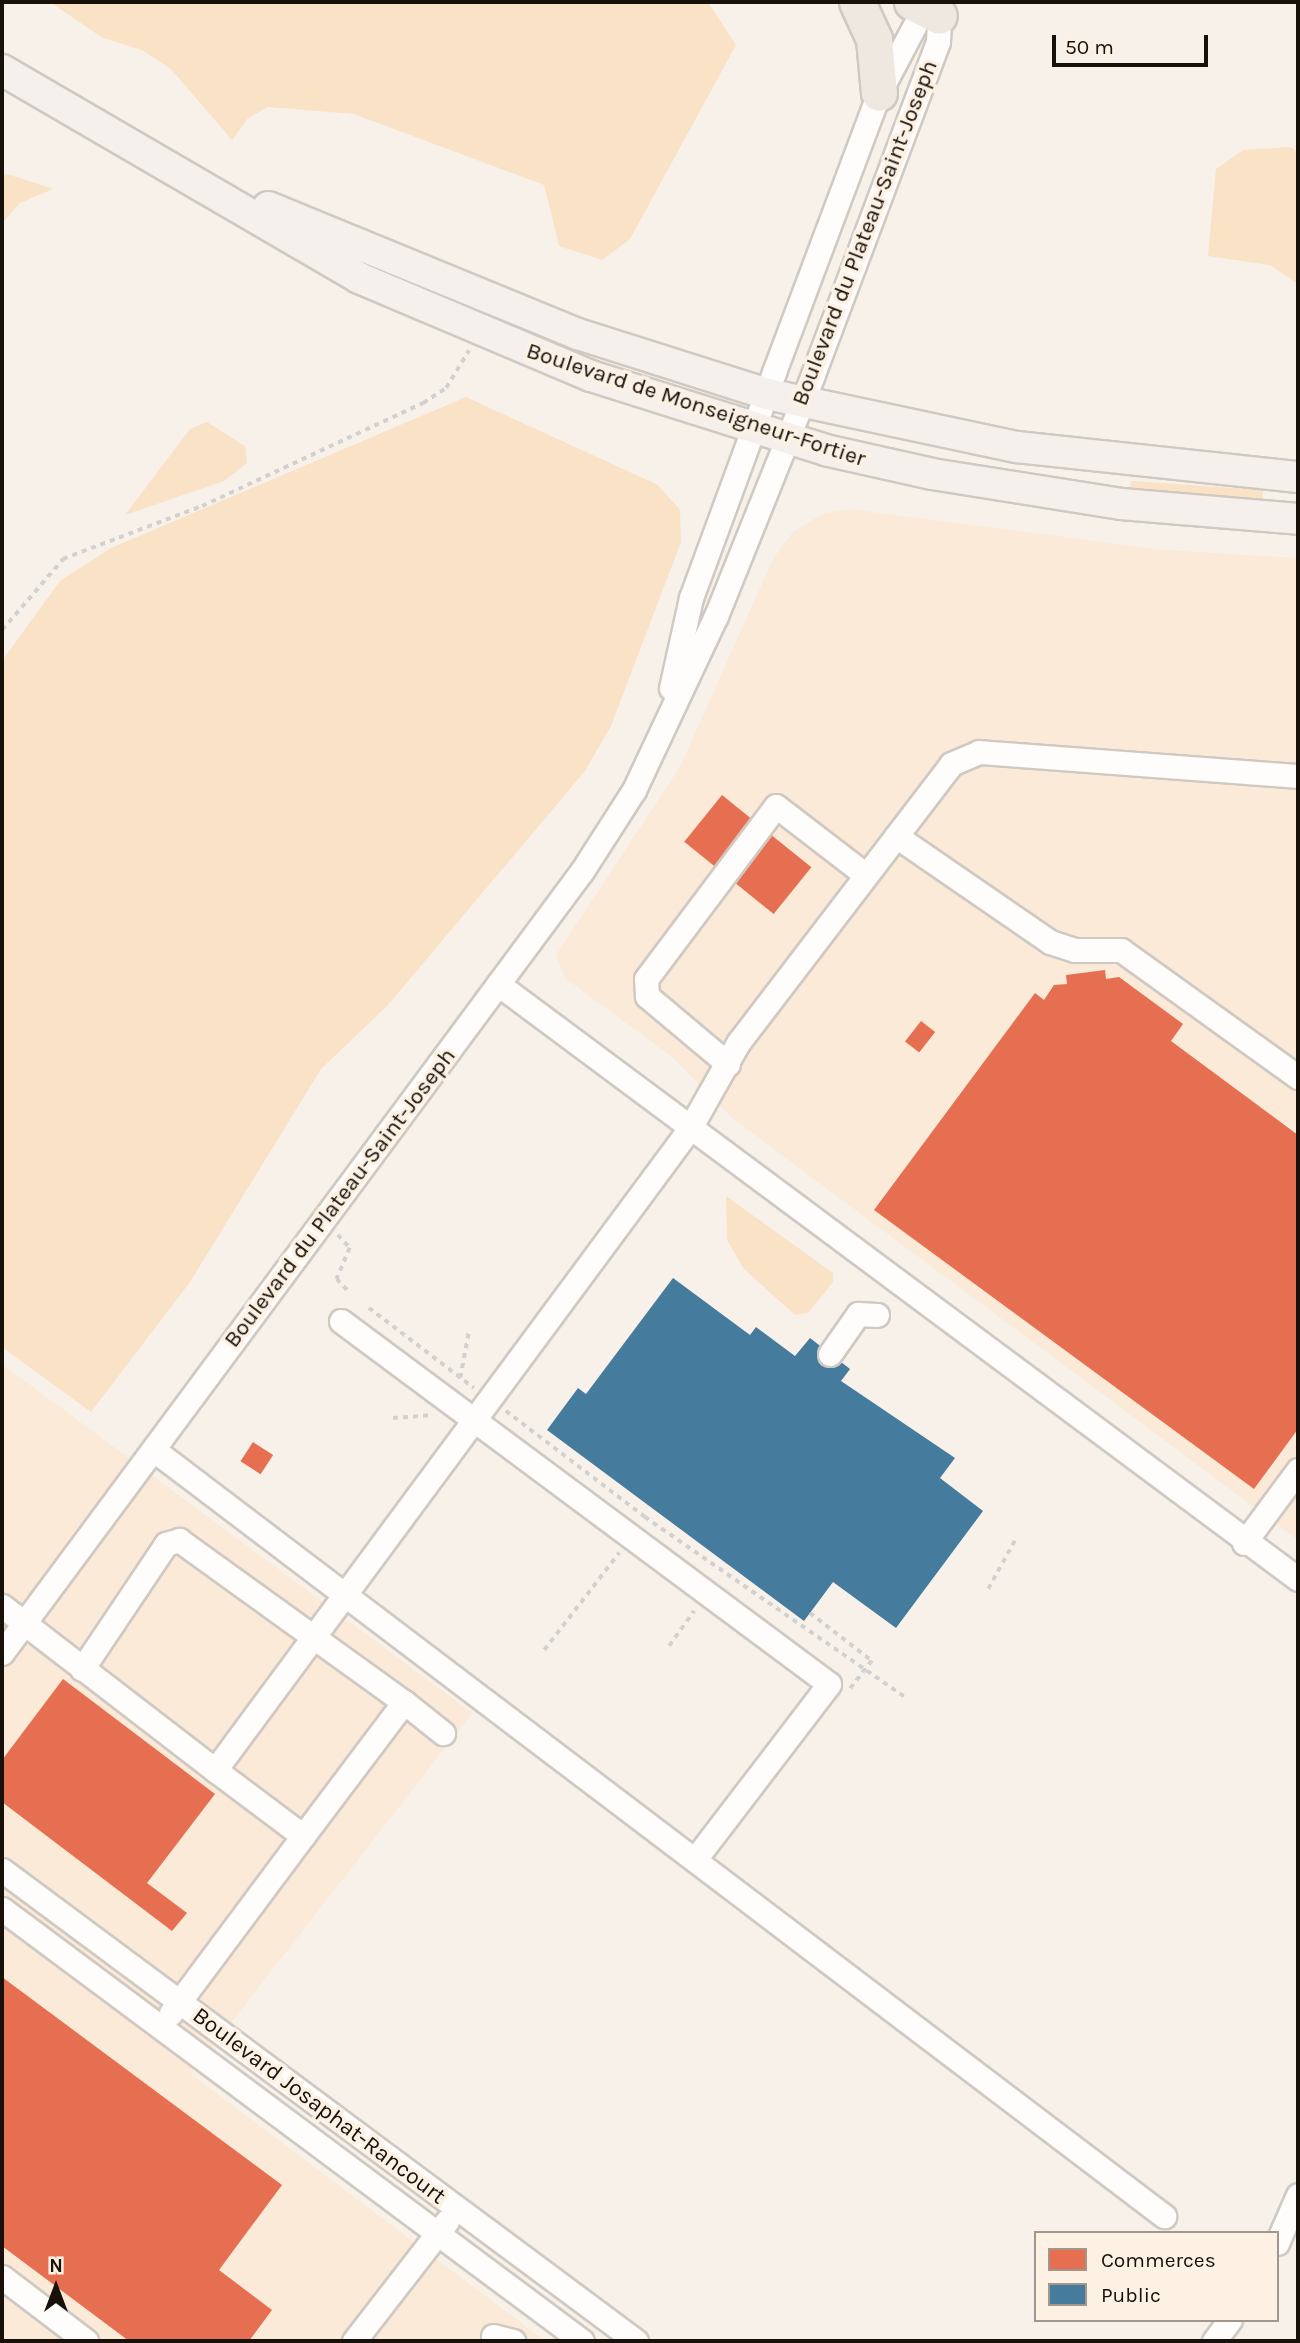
<!DOCTYPE html>
<html>
<head>
<meta charset="utf-8">
<style>
	body { margin:0 }
	#map { position:relative; width:1300px; height:2343px; overflow:hidden; background:#f7f1ea; font-family:Karla,sans-serif }
	div>[style] { position:absolute }
	[style*='--x'] { left:calc(var(--x)*1px); top:calc(var(--y)*1px); width:calc(var(--w)*1px); rotate:calc(var(--a)*1deg) }
	.built>* { inset:0; background:#faead7 }
	.green>* { inset:0; background:#f9e2c6 }
	.shops>* { inset:0; background:#e76f51; transform-origin:0 0 }
	.public>* { inset:0; background:#457b9d }
	.path>* { height:3.5px; margin-top:-1.75px; transform-origin:0; background:repeating-linear-gradient(90deg,#d2d1cf 0 5px,transparent 0 10px) }
	.roads { filter:drop-shadow(2px 0 #d0c9c2) drop-shadow(-2px 0 #d0c9c2) drop-shadow(0 2px #d0c9c2) drop-shadow(0 -2px #d0c9c2) }
	.minor>* { height:23px; margin:-11.5px; padding:0 11.5px; transform-origin:11.5px; border-radius:11.5px; background:#fefdfc }
	.major>* { height:30px; margin:-15px; padding:0 15px; transform-origin:15px; border-radius:15px; background:#f5f0eb }
	.highway>* { height:35px; margin:-17.5px; padding:0 17.5px; transform-origin:17.5px; border-radius:17.5px; background:#efe8e1 }
	span { translate:-50% -50%; white-space:nowrap; text-align:center; line-height:1.15; -webkit-text-stroke:7px #fdf1e4; paint-order:stroke }
	.street-label { font-size:23px; color:#17110a }
	.frame { position:absolute; inset:0; border:4px solid #17110a; pointer-events:none }
	.legend { position:absolute; left:1034px; top:2231px; width:245px; height:91px; box-sizing:border-box; background:#fdf1e4; border:2px solid #a1978d; margin:0; padding:9px 12px; list-style:none; font-size:21px; color:#17110a }
	.legend li { display:flex; align-items:center; gap:14px; height:35px }
	.legend b { width:35px; border:2px solid #a1978d }
	.north { position:absolute; left:21px; top:2252px; width:70px; height:70px; -webkit-text-stroke:5px #fdf1e4; paint-order:stroke; rotate:0deg; font-size:19px; font-weight:700; line-height:28px; text-align:center; color:#17110a }
	.north::after { content:''; display:block; margin:auto; width:24px; height:32px; background:#17110a; clip-path:polygon(50% 0,100% 100%,50% 72%,0 100%) }
	.scale { position:absolute; left:1052px; top:35px; width:156px; height:32px; box-sizing:border-box; border:4px solid #17110a; border-top:0; padding-left:9px; font-size:21px; line-height:24px; white-space:nowrap; color:#17110a; -webkit-text-stroke:5px #fdf1e4; paint-order:stroke }
</style>
</head>
<body>
<div id="map">
	<div class="built">
		<i style="clip-path:polygon(849px 509px,1164px 550px,1298px 558px,1298px 1540px,731px 1117px,672px 1057px,565px 978px,556px 955px,680px 767px,773px 559px,792px 533px,822px 514px)"></i>
		<i style="clip-path:polygon(2px 1364px,472px 1713px,191px 2074px,545px 2341px,2px 2341px)"></i>
	</div>
	<div class="green">
		<i style="clip-path:polygon(50px 2px,708px 2px,736px 45px,630px 239px,602px 260px,559px 246px,544px 185px,354px 114px,268px 107px,248px 118px,232px 140px,170px 68px,142px 50px,103px 38px)"></i>
		<i style="clip-path:polygon(1290px 147px,1298px 152px,1298px 284px,1270px 265px,1208px 256px,1216px 169px,1243px 150px)"></i>
		<i style="clip-path:polygon(7px 174px,53px 189px,20px 203px,2px 223px,2px 176px)"></i>
		<i style="clip-path:polygon(466px 397px,658px 485px,680px 510px,681px 542px,611px 726px,585px 771px,387px 1006px,321px 1069px,190px 1282px,91px 1412px,2px 1347px,2px 661px,60px 581px,111px 548px)"></i>
		<i style="clip-path:polygon(207px 422px,245px 446px,247px 463px,224px 481px,125px 515px,190px 429px)"></i>
		<i style="clip-path:polygon(1131px 481px,1263px 490px,1263px 503px,1129px 491px)"></i>
		<i style="clip-path:polygon(726px 1196px,833px 1273px,833px 1282px,808px 1313px,795px 1315px,744px 1269px,727px 1240px)"></i>
	</div>
	<div class="shops">
		<i style="left:722px;top:795px;width:115px;height:60px;rotate:39deg"></i>
		<i style="clip-path:polygon(1105px 970px,1106px 979px,1119px 977px,1183px 1024px,1171px 1041px,1298px 1135px,1298px 1429px,1254px 1489px,874px 1210px,1035px 993px,1044px 1000px,1054px 985px,1067px 984px,1066px 975px)"></i>
		<i style="left:921px;top:1021px;width:18px;height:26px;rotate:38deg"></i>
		<i style="left:253px;top:1442px;width:24px;height:23px;rotate:33deg"></i>
		<i style="clip-path:polygon(63px 1679px,215px 1794px,147px 1883px,187px 1913px,172px 1931px,2px 1802px,2px 1760px)"></i>
		<i style="clip-path:polygon(2px 1977px,282px 2185px,219px 2270px,272px 2310px,249px 2341px,129px 2341px,2px 2246px)"></i>
	</div>
	<div class="public">
		<i style="clip-path:polygon(673px 1278px,750px 1335px,756px 1327px,795px 1356px,810px 1338px,850px 1369px,841px 1381px,955px 1458px,940px 1478px,983px 1511px,896px 1628px,833px 1582px,804px 1621px,547px 1430px,578px 1388px,586px 1394px)"></i>
	</div>
	<div class="path">
		<i style="--x:2;--y:630;--w:94;--a:-49.3"></i>
		<i style="--x:63;--y:559;--w:149;--a:-20.9"></i>
		<i style="--x:202;--y:506;--w:244;--a:-25"></i>
		<i style="--x:423;--y:403;--w:27;--a:-33"></i>
		<i style="--x:446;--y:388;--w:44;--a:-58.8"></i>
		<i style="--x:338;--y:1235;--w:18;--a:47"></i>
		<i style="--x:350;--y:1248;--w:34;--a:113"></i>
		<i style="--x:337;--y:1279;--w:19;--a:47"></i>
		<i style="--x:369;--y:1308;--w:132;--a:37.3"></i>
		<i style="--x:460;--y:1378;--w:49;--a:-79.4"></i>
		<i style="--x:506;--y:1411;--w:175;--a:37.3"></i>
		<i style="--x:645;--y:1517;--w:320;--a:34.7"></i>
		<i style="--x:393;--y:1418;--w:40;--a:-4.3"></i>
		<i style="--x:988;--y:1589;--w:56;--a:-61.1"></i>
		<i style="--x:810;--y:1613;--w:78;--a:37.7"></i>
		<i style="--x:872;--y:1661;--w:36;--a:128"></i>
		<i style="--x:669;--y:1646;--w:43;--a:-54.5"></i>
		<i style="--x:544;--y:1650;--w:123;--a:-52.3"></i>
	</div>
	<div class="roads">
		<div class="minor">
			<i style="--x:671;--y:688;--w:92;--a:-77.5"></i>
			<i style="--x:691;--y:598;--w:241;--a:-69.8"></i>
			<i style="--x:774;--y:372;--w:298;--a:-69.4"></i>
			<i style="--x:879;--y:93;--w:103;--a:-62.2"></i>
			<i style="--x:896;--y:836;--w:187;--a:34.5"></i>
			<i style="--x:1050;--y:942;--w:26;--a:18"></i>
			<i style="--x:1075;--y:950;--w:46;--a:0"></i>
			<i style="--x:1121;--y:950;--w:218;--a:35.7"></i>
			<i style="--x:498;--y:984;--w:997;--a:36.64"></i>
			<i style="--x:728;--y:1064;--w:106;--a:-140"></i>
			<i style="--x:647;--y:996;--w:17;--a:-93"></i>
			<i style="--x:646;--y:979;--w:216;--a:-53.1"></i>
			<i style="--x:776;--y:806;--w:113;--a:37.5"></i>
			<i style="--x:341;--y:1321;--w:608;--a:36.64"></i>
			<i style="--x:829;--y:1684;--w:220;--a:127.4"></i>
			<i style="--x:830;--y:1354;--w:49;--a:-55"></i>
			<i style="--x:858;--y:1314;--w:19;--a:3"></i>
			<i style="--x:154;--y:1450;--w:1268;--a:37.18"></i>
			<i style="--x:1244;--y:1543;--w:91;--a:-53.5"></i>
			<i style="--x:2;--y:1606;--w:269;--a:37.6"></i>
			<i style="--x:215;--y:1770;--w:799;--a:-53.5"></i>
			<i style="--x:690;--y:1128;--w:98;--a:-60.5"></i>
			<i style="--x:738;--y:1043;--w:351;--a:-52.6"></i>
			<i style="--x:951;--y:764;--w:30;--a:-23"></i>
			<i style="--x:979;--y:752;--w:320;--a:4.3"></i>
			<i style="--x:2;--y:1653;--w:974;--a:-53.44"></i>
			<i style="--x:582;--y:871;--w:96;--a:-57.3"></i>
			<i style="--x:634;--y:790;--w:192;--a:-64.8"></i>
			<i style="--x:716;--y:616;--w:258;--a:-68.1"></i>
			<i style="--x:812;--y:377;--w:358;--a:-69.4"></i>
			<i style="--x:938;--y:42;--w:40;--a:-87.1"></i>
			<i style="--x:82;--y:1669;--w:151;--a:-56.1"></i>
			<i style="--x:166;--y:1544;--w:14;--a:-17"></i>
			<i style="--x:179;--y:1540;--w:277;--a:35.8"></i>
			<i style="--x:404;--y:1702;--w:168;--a:127"></i>
			<i style="--x:303;--y:1836;--w:110;--a:-143.1"></i>
			<i style="--x:404;--y:1702;--w:50;--a:38.5"></i>
			<i style="--x:2;--y:1870;--w:790;--a:36.61"></i>
			<i style="--x:2;--y:1909;--w:723;--a:36.68"></i>
			<i style="--x:171;--y:2013;--w:221;--a:-53.3"></i>
			<i style="--x:1277;--y:2243;--w:52;--a:-66.4"></i>
			<i style="--x:2;--y:2277;--w:106;--a:37.3"></i>
			<i style="--x:493;--y:2336;--w:21;--a:14"></i>
			<i style="--x:354;--y:2341;--w:152;--a:-52.2"></i>
			<i style="--x:1214;--y:2341;--w:26;--a:-53"></i>
		</div>
		<div class="major">
			<i style="--x:2;--y:70;--w:413;--a:30.2"></i>
			<i style="--x:359;--y:278;--w:252;--a:22.9"></i>
			<i style="--x:591;--y:376;--w:245;--a:17.5"></i>
			<i style="--x:825;--y:450;--w:110;--a:12.6"></i>
			<i style="--x:932;--y:474;--w:191;--a:9"></i>
			<i style="--x:1121;--y:504;--w:178;--a:4.8"></i>
			<i style="--x:268;--y:207;--w:335;--a:22.3"></i>
			<i style="--x:578;--y:334;--w:198;--a:17.6"></i>
			<i style="--x:767;--y:394;--w:256;--a:12"></i>
			<i style="--x:1017;--y:447;--w:283;--a:6.1"></i>
		</div>
		<div class="highway">
			<i style="--x:857;--y:2;--w:41;--a:65.3"></i>
			<i style="--x:874;--y:39;--w:54;--a:84.7"></i>
			<i style="--x:912;--y:2;--w:30;--a:27"></i>
		</div>
	</div>
	<div class="street-label">
		<span style="left:865px;top:233px;rotate:-69deg">Boulevard du Plateau-Saint-Joseph</span>
		<span style="left:696px;top:405px;rotate:18deg">Boulevard de Monseigneur-Fortier</span>
		<span style="left:340px;top:1198px;rotate:-53deg">Boulevard du Plateau-Saint-Joseph</span>
		<span style="left:319px;top:2106px;rotate:37deg">Boulevard Josaphat-Rancourt</span>
	</div>
	<div class="frame"></div>
	<ul class="legend">
	<li><b style="height:19px;background:#e76f51"></b>Commerces</li>
	<li><b style="height:19px;background:#457b9d"></b>Public</li>
	</ul>
	<div class="north">N</div>
	<div class="scale">50 m</div>
</div>
</body>
</html>
